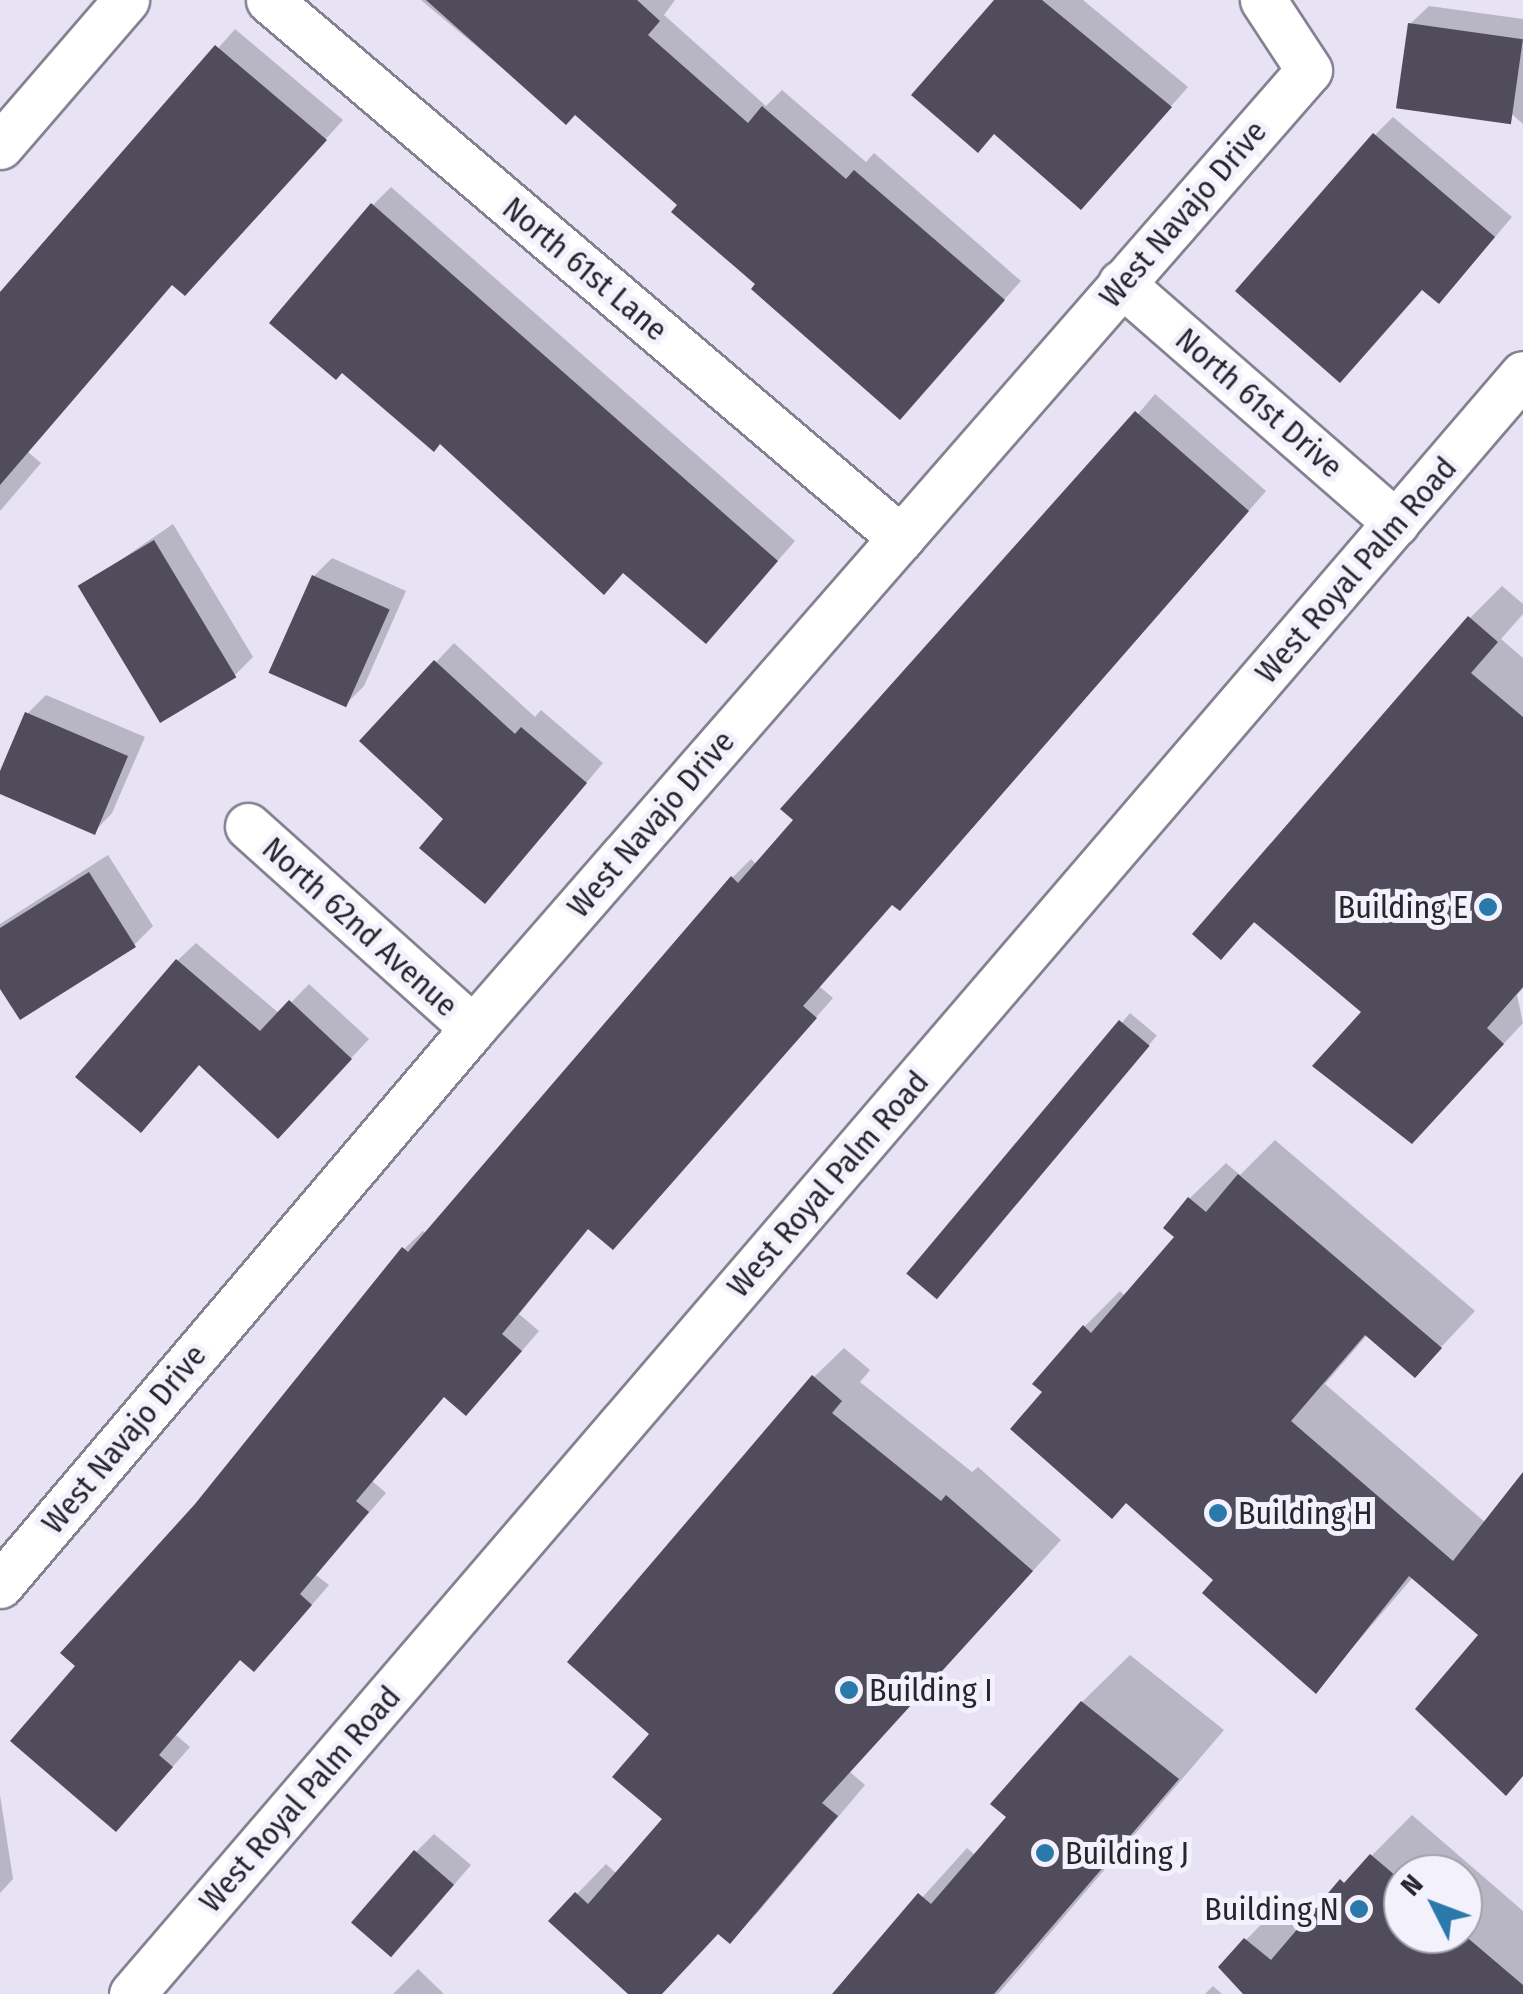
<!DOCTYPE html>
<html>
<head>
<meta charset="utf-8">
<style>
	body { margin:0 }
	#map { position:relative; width:1523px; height:1994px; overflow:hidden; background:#e7e3f5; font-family:"Fira Sans Condensed",sans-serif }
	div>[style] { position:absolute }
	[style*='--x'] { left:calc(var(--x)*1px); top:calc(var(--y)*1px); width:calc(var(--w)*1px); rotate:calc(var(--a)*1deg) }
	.shadow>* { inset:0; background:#0003; transform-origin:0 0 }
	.building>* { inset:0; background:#504c5b; transform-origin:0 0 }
	.roads { filter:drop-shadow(2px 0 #848191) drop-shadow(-2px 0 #848191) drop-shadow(0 2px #848191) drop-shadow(0 -2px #848191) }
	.minor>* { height:45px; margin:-22.5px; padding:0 22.5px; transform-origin:22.5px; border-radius:22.5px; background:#fff }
	.dots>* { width:28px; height:28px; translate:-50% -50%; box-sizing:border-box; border:5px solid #f3f1fc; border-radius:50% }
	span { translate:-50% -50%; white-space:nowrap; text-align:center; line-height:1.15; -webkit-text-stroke:10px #f3f1fc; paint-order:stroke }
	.street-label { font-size:32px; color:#27262d }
	.poi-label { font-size:32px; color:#27262d }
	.right { translate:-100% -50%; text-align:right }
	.left { translate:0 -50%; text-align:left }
	.north { position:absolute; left:1383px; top:1854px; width:100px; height:100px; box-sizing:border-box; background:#f3f1fc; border:2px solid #a1a0a9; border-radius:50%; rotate:312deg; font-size:28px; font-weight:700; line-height:40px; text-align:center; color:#27262d }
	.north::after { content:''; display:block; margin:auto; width:35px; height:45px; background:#2b79ab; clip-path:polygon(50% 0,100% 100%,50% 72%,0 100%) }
</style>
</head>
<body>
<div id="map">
	<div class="shadow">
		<i style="clip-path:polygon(421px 0,675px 0,664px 15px,766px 106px,782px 90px,866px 162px,874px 153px,1021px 281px,900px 416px,675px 212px,681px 205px,576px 112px,566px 121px)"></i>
		<i style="clip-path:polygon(997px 0,1083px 0,1188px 87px,1099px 188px)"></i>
		<i style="clip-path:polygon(1429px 6px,1523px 19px,1523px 124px,1410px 24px)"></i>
		<i style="clip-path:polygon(235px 29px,343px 120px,203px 274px,173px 283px,28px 452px,41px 463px,0 511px,0 298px)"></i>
		<i style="clip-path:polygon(1393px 117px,1512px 217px,1457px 282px,1375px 135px)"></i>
		<i style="clip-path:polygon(391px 187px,795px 541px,724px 622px,624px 571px,440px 441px,373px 205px)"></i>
		<i style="clip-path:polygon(1155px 394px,1266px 491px,918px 890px,893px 902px,819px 986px,833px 998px,632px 1228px,590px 1227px,519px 1314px,539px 1331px,484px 1395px,445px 1395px,372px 1481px,386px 1493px,316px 1575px,329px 1585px,272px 1651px,241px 1658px,176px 1735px,190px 1747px,134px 1811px,79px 1666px,196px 1505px,404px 1249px,423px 1231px,427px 1234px,733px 877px,751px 859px,757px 865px)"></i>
		<i style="clip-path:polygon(173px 524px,253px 657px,235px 675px,81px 587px)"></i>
		<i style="clip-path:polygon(332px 558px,406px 591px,364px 686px,345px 705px,314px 576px)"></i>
		<i style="clip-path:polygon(1502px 586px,1523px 604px,1523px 614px,1501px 639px,1523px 658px,1523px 988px,1517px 995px,1523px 1023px,1444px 1108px,1364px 1011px,1256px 921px,1221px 956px,1470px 618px)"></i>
		<i style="clip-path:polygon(454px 643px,535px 717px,541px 710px,603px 763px,503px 882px,369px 734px)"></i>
		<i style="clip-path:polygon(46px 695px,145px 737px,112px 813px,94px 832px,0 792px,27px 714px)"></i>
		<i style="clip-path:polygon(108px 855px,153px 926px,134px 945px,0 984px,0 924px)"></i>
		<i style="clip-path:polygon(196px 943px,280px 1014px,309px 984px,369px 1039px,296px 1117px,177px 961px)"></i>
		<i style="left:1130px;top:1013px;width:35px;height:340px;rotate:40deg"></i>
		<i style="clip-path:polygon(1275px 1140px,1475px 1311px,1415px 1375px,1368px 1334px,1325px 1384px,1486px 1523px,1523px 1476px,1523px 1775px,1482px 1635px,1414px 1576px,1316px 1690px,1045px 1392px,1084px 1327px,1120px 1291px,1125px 1296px,1177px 1236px,1166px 1227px,1190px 1198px,1226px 1163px,1240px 1175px)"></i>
		<i style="clip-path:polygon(844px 1348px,870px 1370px,860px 1382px,972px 1472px,978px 1467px,1061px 1540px,850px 1772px,865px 1785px,759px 1911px,729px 1941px,718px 1932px,659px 1994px,632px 1994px,551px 1921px,606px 1864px,617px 1874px,665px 1819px,652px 1733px,814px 1377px)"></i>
		<i style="clip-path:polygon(1130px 1655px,1224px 1730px,998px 1994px,835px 1994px,967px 1848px,976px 1856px,1010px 1817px,1082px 1702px)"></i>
		<i style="clip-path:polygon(0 1795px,13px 1879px,0 1893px)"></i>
		<i style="clip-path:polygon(evenodd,1412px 1815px,1523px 1911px,1523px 1994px,1253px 1994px,1246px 1940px,1286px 1899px,1309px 1919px,1412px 1815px,1403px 1874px,1463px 1874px,1463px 1934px,1403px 1934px,1403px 1874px)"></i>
		<i style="clip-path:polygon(434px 1834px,471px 1865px,410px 1936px,416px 1852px)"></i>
		<i style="clip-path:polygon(418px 1969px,444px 1994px,393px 1994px)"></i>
		<i style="clip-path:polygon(1213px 1986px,1222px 1994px,1205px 1994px)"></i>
	</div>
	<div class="building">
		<i style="clip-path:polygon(426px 0,637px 0,660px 21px,648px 35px,748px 123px,762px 106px,846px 179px,854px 170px,1005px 300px,900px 420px,751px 289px,755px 284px,671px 212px,677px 205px,575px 115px,566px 125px)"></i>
		<i style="clip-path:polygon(994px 0,1042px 0,1172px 107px,1081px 210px,994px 134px,978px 153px,911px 95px)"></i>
		<i style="left:1408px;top:23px;width:116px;height:86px;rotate:8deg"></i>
		<i style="clip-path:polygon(215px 45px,327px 140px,185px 296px,172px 285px,0 485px,0 292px)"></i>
		<i style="clip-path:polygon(1373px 133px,1495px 237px,1439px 304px,1422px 290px,1340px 383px,1235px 291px)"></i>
		<i style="clip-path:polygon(371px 203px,778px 561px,706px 644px,623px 573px,604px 595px,440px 444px,434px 452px,342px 373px,336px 380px,269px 323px)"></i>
		<i style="clip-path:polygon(1135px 411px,1249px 511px,900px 911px,892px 905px,803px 1006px,817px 1018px,613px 1250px,588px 1229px,502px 1334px,522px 1351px,466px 1416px,444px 1397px,356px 1501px,369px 1512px,300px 1594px,312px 1605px,254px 1672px,240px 1660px,159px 1755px,173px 1767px,116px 1832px,10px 1741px,75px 1666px,60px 1653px,195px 1504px,402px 1247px,408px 1252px,731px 876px,738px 883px,793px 820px,780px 809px)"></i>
		<i style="left:154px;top:540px;width:160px;height:89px;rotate:59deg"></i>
		<i style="left:312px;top:575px;width:85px;height:107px;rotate:24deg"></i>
		<i style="clip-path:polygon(1468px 616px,1498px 642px,1471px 673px,1523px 717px,1523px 987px,1487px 1028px,1504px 1044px,1412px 1144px,1312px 1066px,1361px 1012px,1254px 922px,1221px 960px,1192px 934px)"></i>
		<i style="clip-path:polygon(434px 660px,515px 734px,521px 727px,587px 783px,485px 904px,419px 848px,443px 819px,359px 741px)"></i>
		<i style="clip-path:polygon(25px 712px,128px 756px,95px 835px,0 794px,0 771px)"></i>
		<i style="clip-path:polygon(89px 872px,136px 947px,20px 1020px,0 989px,0 928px)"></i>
		<i style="clip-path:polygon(176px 959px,260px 1031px,289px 1000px,352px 1059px,278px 1139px,199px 1065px,141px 1133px,75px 1077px)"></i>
		<i style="left:1119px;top:1020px;width:40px;height:331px;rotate:40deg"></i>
		<i style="clip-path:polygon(1238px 1174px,1442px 1348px,1415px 1378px,1365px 1335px,1291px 1421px,1453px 1561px,1523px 1472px,1523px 1776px,1506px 1796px,1415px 1709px,1478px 1635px,1409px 1576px,1316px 1694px,1202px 1593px,1213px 1580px,1126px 1503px,1112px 1519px,1010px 1429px,1042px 1392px,1032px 1384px,1083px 1325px,1091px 1333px,1174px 1237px,1163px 1228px,1188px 1197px,1206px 1212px)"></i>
		<i style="clip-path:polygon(812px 1375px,842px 1401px,832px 1413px,941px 1501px,946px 1495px,1033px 1571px,822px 1803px,838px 1816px,730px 1944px,718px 1934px,662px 1994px,628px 1994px,548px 1921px,575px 1892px,588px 1904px,662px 1819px,612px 1777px,649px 1734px,567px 1662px)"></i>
		<i style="clip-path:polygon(1081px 1701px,1179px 1779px,994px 1994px,832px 1994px,918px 1893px,931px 1904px,1006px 1817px,990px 1804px)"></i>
		<i style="left:414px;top:1850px;width:53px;height:96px;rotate:41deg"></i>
		<i style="clip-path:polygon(1370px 1854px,1403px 1882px,1403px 1934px,1463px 1934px,1523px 1985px,1523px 1994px,1243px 1994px,1218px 1967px,1244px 1938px,1271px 1960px,1340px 1879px,1344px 1883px)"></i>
	</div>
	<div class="roads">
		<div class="minor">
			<i style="--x:269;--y:0;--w:830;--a:40.41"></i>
			<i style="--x:0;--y:146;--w:193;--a:-49.2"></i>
			<i style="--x:1121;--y:283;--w:365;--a:41.1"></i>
			<i style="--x:248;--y:826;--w:302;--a:41.9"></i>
			<i style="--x:0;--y:1585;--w:731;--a:-49.66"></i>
			<i style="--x:473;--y:1028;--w:1271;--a:-48.89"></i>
			<i style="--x:1309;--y:70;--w:84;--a:-123.3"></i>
			<i style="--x:132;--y:1994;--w:2135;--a:-49.35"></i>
		</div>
	</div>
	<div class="dots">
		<i style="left:1488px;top:907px;background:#2b79ab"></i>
		<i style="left:1218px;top:1513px;background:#2b79ab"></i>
		<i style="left:849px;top:1690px;background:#2b79ab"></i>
		<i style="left:1045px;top:1853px;background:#2b79ab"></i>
		<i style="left:1359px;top:1909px;background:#2b79ab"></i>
	</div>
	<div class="street-label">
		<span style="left:1183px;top:214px;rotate:-49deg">West Navajo Drive</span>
		<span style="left:585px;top:269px;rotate:40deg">North 61st Lane</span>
		<span style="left:1259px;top:403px;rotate:41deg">North 61st Drive</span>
		<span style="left:1356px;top:570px;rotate:-49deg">West Royal Palm Road</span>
		<span style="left:651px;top:824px;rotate:-49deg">West Navajo Drive</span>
		<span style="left:360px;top:927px;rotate:42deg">North 62nd Avenue</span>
		<span style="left:828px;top:1184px;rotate:-49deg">West Royal Palm Road</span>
		<span style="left:124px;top:1439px;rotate:-50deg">West Navajo Drive</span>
		<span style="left:300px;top:1799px;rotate:-49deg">West Royal Palm Road</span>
	</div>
	<div class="poi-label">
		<span class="right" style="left:1468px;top:907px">Building E</span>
		<span class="left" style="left:1238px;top:1513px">Building H</span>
		<span class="left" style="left:869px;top:1690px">Building I</span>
		<span class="left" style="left:1065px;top:1853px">Building J</span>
		<span class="right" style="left:1339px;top:1909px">Building N</span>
	</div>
	<div class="north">N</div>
</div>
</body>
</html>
